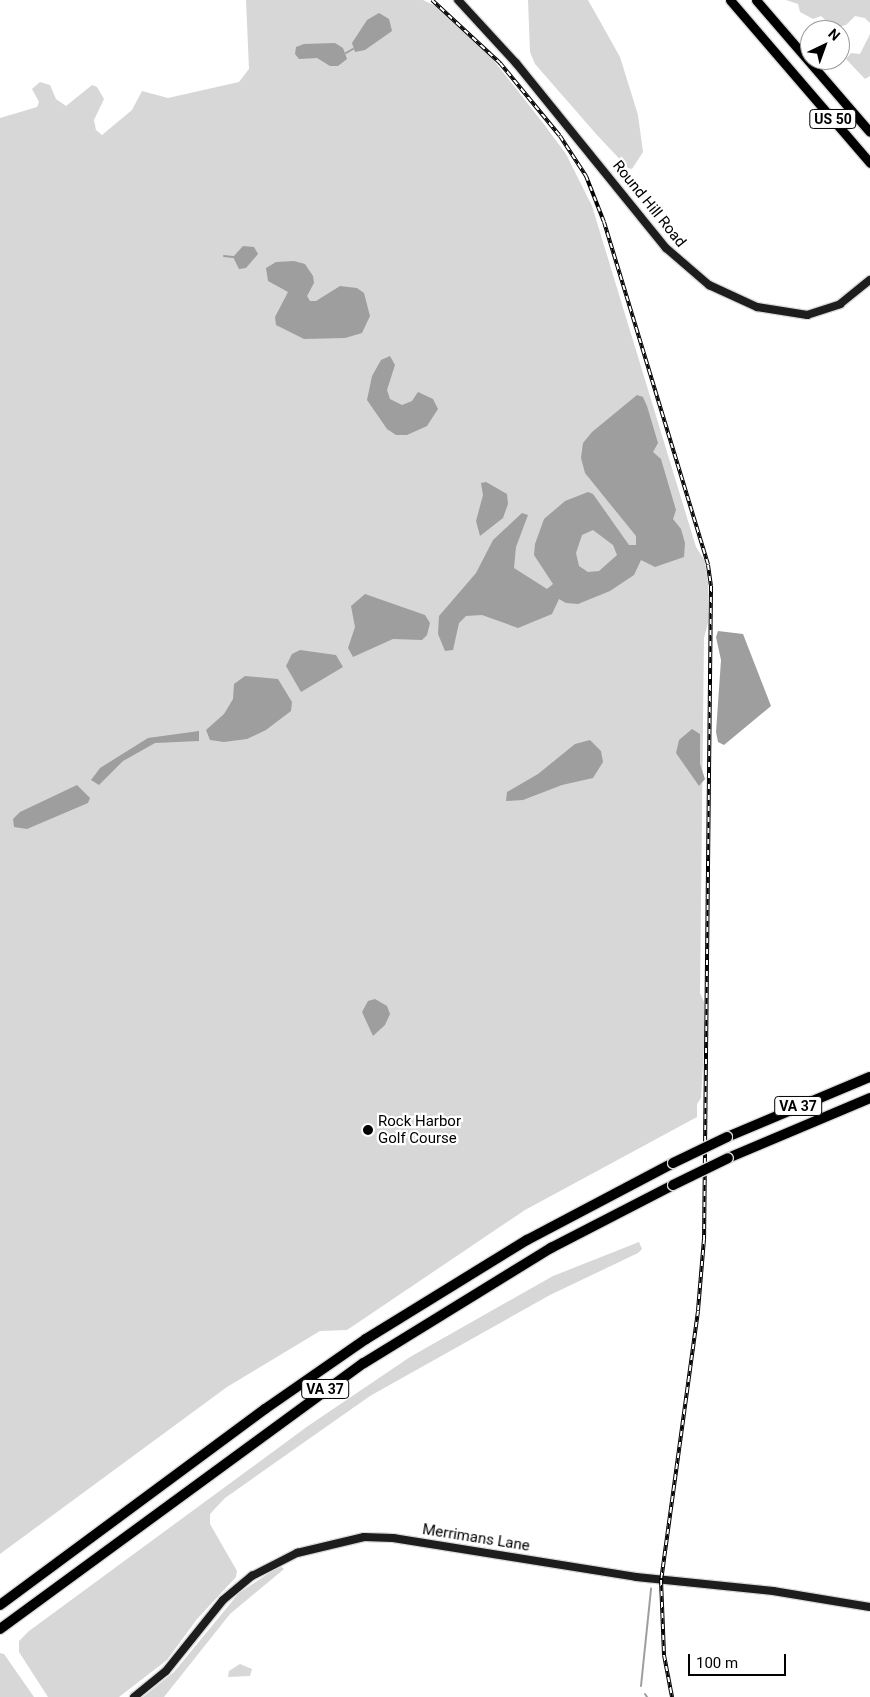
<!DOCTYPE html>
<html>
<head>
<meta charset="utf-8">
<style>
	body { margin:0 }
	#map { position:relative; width:870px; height:1697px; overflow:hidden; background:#fff; font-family:Roboto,sans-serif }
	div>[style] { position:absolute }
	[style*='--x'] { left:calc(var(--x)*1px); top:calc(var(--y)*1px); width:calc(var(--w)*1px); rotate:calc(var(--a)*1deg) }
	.green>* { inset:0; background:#d7d7d7 }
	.water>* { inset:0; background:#9e9e9e }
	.stream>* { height:2px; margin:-1px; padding:0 1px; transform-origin:1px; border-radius:1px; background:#9e9e9e }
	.roads { filter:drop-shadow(1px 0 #dbdbdb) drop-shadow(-1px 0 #dbdbdb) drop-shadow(0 1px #dbdbdb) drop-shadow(0 -1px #dbdbdb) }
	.secondary>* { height:8px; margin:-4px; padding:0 4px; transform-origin:4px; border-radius:4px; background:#1d1d1d }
	.primary>* { height:9px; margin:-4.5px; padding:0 4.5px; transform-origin:4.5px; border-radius:4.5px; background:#000 }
	.highway>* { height:10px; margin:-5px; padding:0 5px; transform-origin:5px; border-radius:5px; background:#000 }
	.rail>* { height:4px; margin-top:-2px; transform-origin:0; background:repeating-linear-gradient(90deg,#fff 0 5.5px,#000 0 11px); box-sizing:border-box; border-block:1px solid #000 }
	.bridges { filter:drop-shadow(1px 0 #dbdbdb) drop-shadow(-1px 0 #dbdbdb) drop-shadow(0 1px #dbdbdb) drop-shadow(0 -1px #dbdbdb) }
	.highway-bridge>* { height:10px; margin:-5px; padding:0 5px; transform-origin:5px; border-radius:5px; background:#000 }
	.dots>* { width:14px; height:14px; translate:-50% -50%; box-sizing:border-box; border:2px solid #fff; border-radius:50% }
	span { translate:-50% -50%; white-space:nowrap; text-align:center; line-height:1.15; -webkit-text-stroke:4.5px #fff; paint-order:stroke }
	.shield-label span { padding:1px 4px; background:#fff; border:1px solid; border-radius:4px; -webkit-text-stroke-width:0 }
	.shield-label { font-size:14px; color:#000; font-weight:700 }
	.street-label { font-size:15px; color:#000 }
	.poi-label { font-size:15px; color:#000 }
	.left { translate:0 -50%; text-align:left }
	.north { position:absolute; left:800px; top:20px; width:50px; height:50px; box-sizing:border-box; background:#fff; border:1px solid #999; border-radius:50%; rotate:42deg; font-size:14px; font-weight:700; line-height:20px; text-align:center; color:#000 }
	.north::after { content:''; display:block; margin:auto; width:18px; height:22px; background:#000; clip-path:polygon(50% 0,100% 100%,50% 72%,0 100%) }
	.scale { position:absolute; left:688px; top:1654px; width:98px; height:22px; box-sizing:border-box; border:2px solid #000; border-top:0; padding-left:6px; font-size:15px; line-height:18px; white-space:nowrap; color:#000; -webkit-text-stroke:4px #fff; paint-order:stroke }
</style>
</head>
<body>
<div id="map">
	<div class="green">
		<i style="clip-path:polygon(246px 0,423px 0,436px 6px,491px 57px,543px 123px,566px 154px,592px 206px,696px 547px,705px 561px,708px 583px,708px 623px,704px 638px,700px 993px,704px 1002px,704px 1047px,701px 1098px,697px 1104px,697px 1117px,525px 1210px,347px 1330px,320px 1331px,227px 1387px,0 1554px,0 118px,37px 107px,39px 102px,32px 89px,40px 82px,50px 85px,56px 99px,66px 106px,92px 85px,97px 87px,104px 99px,94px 120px,96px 130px,102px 135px,132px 110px,142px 91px,168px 98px,239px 82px,249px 69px)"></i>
		<i style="clip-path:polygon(528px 0,588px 0,620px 57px,638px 115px,643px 152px,632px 169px,628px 168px,597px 135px,535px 64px,530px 52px)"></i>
		<i style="clip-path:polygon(786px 0,870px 0,870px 23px,865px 18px,855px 16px,846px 25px,834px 28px,821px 16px,813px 19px,800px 12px,798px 4px)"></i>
		<i style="clip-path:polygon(870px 34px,870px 76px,865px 79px,846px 59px,851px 53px,860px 54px)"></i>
		<i style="clip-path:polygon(639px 1242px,642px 1249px,638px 1253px,550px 1295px,370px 1396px,225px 1498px,210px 1514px,210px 1524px,237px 1571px,236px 1577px,197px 1619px,167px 1660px,119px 1697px,48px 1697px,19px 1652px,19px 1641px,29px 1631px,308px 1426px,410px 1357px,553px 1276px)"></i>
		<i style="clip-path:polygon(280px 1566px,284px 1569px,230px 1614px,164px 1697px,143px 1697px,174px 1672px,239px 1593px)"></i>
		<i style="clip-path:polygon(0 1653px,4px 1654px,34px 1697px,0 1697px)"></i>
		<i style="clip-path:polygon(240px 1664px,252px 1669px,250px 1676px,228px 1677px,229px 1671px)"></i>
	</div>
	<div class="water">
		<i style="clip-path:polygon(379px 13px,389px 19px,392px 31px,365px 50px,355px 52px,352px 43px,367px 20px)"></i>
		<i style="clip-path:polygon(335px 43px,343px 48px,347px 59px,338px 66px,330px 66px,317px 58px,299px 59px,295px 54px,296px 47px,304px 44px)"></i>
		<i style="clip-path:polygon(243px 246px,254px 247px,258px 254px,246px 268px,239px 269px,233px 257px)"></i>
		<i style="clip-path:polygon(294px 261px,305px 264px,313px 276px,314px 283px,307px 296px,310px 301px,316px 301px,340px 286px,357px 288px,364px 293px,370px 316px,362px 333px,345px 338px,304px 339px,276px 325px,275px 317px,288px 292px,268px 281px,266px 268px,276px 262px)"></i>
		<i style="clip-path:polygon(390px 356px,395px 365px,387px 390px,390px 399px,402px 405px,412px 401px,418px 392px,433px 399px,438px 409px,427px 426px,407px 435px,396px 435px,387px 429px,367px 400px,372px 376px,381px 360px)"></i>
		<i style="clip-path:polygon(evenodd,637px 395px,643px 397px,647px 406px,658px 443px,653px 452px,661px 459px,676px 510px,673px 519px,681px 529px,685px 543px,684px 557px,655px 567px,641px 560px,634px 575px,610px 591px,578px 604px,566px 603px,559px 599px,552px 614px,518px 628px,482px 615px,466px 616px,459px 623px,453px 650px,445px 651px,438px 634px,439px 616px,476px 573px,493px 540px,522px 513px,528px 515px,516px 547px,514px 568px,547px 589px,553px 584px,534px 555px,535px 544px,544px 519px,565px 501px,588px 492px,593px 494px,629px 545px,636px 545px,636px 536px,585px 473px,581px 458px,583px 443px,592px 432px,637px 395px,593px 530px,613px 545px,617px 555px,599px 571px,588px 572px,579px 566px,576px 553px,582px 535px,593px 530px)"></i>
		<i style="clip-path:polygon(486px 482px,507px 494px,508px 504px,503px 518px,480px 536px,476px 521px,483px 495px,481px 483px)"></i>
		<i style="clip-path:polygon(365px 594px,425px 615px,430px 623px,427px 635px,422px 640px,393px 639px,353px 657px,348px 648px,355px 627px,351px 606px)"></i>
		<i style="clip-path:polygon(718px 631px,743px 634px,771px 706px,724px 745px,718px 742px,716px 732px,721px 660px,716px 637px)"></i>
		<i style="clip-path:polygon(300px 650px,336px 655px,343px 667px,301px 692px,286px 666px,292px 654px)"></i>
		<i style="clip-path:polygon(245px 676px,278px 679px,292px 702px,291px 711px,266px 730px,247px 739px,224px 742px,210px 740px,206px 730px,224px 714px,233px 699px,234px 684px)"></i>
		<i style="clip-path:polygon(692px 729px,700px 734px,700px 764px,705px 779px,699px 786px,676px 753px,679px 740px)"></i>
		<i style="clip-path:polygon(199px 731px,199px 741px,155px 743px,123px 761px,99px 785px,91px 780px,100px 768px,148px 738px)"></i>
		<i style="clip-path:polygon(590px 740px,601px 751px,603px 762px,593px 778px,562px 785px,523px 800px,506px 801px,507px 792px,538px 774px,575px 744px)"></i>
		<i style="clip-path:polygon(77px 785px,90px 798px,88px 803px,27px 829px,14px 827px,13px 819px,20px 812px)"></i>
		<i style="clip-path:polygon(375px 999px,387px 1006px,390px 1014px,385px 1025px,373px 1036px,362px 1012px,368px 1001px)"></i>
	</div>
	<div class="stream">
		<i style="--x:346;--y:53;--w:8;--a:-30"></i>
		<i style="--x:224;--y:256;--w:9;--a:6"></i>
		<i style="--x:641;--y:1686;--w:98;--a:-84.1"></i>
		<i style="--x:645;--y:1694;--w:4;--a:56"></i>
	</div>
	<div class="roads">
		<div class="secondary">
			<i style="--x:458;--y:0;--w:86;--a:47.4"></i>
			<i style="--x:516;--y:63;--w:238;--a:51"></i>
			<i style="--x:666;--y:248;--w:57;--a:40.7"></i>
			<i style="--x:709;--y:285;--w:53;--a:24.6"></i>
			<i style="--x:757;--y:307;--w:51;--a:9.1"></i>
			<i style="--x:807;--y:315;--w:35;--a:-18"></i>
			<i style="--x:840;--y:304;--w:38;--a:-39"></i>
			<i style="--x:134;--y:1697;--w:41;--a:-39.1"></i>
			<i style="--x:166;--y:1671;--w:91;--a:-51.2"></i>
			<i style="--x:223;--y:1600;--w:38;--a:-40"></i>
			<i style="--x:252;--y:1576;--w:51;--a:-27.1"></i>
			<i style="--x:297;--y:1553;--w:69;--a:-13.4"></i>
			<i style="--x:364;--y:1537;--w:29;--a:2"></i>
			<i style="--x:393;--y:1538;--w:246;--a:9.1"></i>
			<i style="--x:636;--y:1577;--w:138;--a:5.8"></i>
			<i style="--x:773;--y:1591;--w:98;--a:9.4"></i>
		</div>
		<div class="primary">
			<i style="--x:730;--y:0;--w:215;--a:49.3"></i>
			<i style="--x:756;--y:0;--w:174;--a:49.2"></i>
		</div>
		<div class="highway">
			<i style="--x:727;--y:1137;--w:155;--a:-22.8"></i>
			<i style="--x:728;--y:1158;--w:154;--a:-22.9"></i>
			<i style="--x:0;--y:1605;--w:330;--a:-36.5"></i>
			<i style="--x:265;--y:1409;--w:123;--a:-34.7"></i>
			<i style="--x:366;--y:1339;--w:189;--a:-31.6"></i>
			<i style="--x:527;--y:1240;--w:165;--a:-27.8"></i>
			<i style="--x:0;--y:1629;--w:451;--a:-36.2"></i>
			<i style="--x:364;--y:1363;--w:220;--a:-31.6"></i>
			<i style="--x:551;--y:1248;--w:137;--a:-27.3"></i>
		</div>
	</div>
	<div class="rail">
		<i style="--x:432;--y:0;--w:93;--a:42.8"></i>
		<i style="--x:500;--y:63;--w:94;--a:50.6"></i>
		<i style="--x:560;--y:136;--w:48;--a:57"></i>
		<i style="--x:586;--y:176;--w:49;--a:68.6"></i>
		<i style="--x:604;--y:222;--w:358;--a:73.1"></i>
		<i style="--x:708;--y:565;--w:21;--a:82"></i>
		<i style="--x:711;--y:586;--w:653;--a:90.61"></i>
		<i style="--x:704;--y:1239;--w:72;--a:94.8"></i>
		<i style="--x:698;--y:1311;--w:272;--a:97.8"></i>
		<i style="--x:661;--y:1580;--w:75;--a:87.7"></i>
		<i style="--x:664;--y:1655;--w:43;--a:79.2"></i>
	</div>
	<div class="bridges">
		<div class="highway-bridge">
			<i style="--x:673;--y:1163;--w:60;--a:-25.7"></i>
			<i style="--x:673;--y:1185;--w:61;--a:-26.1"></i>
		</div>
	</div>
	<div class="dots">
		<i style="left:368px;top:1130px;background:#000"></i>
	</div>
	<div class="shield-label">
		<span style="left:833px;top:119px">US 50</span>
		<span style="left:798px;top:1106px">VA 37</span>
		<span style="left:325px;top:1389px">VA 37</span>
	</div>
	<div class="street-label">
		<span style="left:649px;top:204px;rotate:51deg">Round Hill Road</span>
		<span style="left:476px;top:1538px;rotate:9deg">Merrimans Lane</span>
	</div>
	<div class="poi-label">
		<span class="left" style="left:378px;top:1130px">Rock Harbor<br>Golf Course</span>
	</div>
	<div class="north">N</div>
	<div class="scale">100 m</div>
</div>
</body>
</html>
